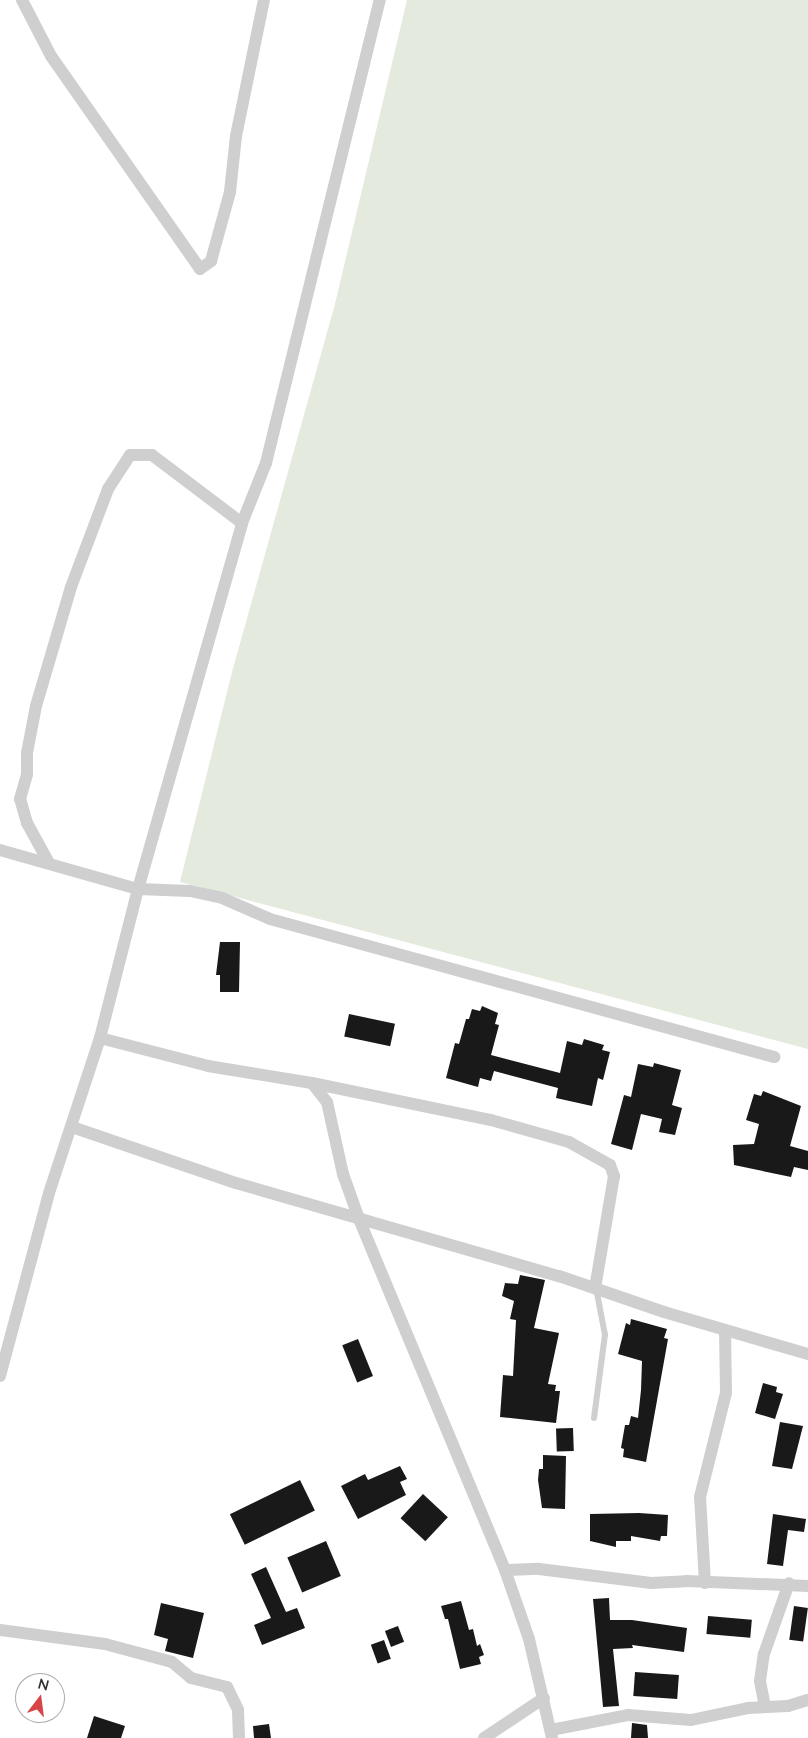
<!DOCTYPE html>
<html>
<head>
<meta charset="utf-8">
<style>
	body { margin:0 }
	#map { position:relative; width:808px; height:1738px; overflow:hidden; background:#fff; font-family:Lato,sans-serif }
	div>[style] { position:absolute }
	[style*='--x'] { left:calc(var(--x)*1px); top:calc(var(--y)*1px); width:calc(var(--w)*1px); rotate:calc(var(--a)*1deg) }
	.green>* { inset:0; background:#e4eade }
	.building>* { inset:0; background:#191919; transform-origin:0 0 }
	.lane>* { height:6px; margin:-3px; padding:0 3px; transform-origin:3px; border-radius:3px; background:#cfcfcf }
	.street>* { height:12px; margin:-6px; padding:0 6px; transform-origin:6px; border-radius:6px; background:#cfcfcf }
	span { translate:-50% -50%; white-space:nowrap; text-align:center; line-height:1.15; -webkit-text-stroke:5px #fff; paint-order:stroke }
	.north { position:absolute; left:15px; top:1673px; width:50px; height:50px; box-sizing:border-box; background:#fff; border:1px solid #adadad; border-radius:50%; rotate:15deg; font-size:14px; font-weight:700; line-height:20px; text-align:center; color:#323232 }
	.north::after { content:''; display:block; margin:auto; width:18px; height:22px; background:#d74548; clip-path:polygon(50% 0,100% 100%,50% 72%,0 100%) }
</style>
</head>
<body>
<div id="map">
	<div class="green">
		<i style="clip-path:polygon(407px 0,808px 0,808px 1049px,180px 882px,232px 672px,335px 304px)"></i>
	</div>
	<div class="building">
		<i style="clip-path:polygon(220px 942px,240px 942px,239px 992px,220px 992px,220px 975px,216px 975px)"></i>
		<i style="clip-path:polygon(482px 1006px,498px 1013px,495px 1024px,499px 1025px,491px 1055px,560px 1073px,567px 1041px,582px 1045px,584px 1039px,604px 1045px,602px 1050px,610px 1052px,603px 1080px,598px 1078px,592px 1106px,556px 1098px,558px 1088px,494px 1071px,491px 1081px,480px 1078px,478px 1087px,446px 1078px,455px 1043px,459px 1044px,466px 1019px,469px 1019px,472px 1009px,480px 1011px)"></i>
		<i style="left:349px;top:1014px;width:47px;height:23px;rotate:12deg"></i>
		<i style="clip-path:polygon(654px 1063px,681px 1070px,672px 1105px,682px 1108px,675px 1135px,659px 1132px,662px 1119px,641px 1114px,632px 1150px,611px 1144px,624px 1095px,631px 1097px,638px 1064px,653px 1067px)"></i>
		<i style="clip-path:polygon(763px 1091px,801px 1106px,790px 1146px,808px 1151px,808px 1170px,794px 1167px,791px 1177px,734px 1165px,733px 1145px,754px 1144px,759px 1124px,746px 1120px,754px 1094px,761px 1096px)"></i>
		<i style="clip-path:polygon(520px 1275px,545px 1280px,534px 1328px,559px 1333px,548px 1384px,556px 1385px,555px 1391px,560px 1391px,556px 1423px,500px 1417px,503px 1375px,513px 1376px,516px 1320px,510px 1319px,514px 1301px,502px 1296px,505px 1283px,518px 1284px)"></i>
		<i style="clip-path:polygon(631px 1319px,667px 1329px,664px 1338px,668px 1339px,646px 1462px,623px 1457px,624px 1449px,621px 1448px,625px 1425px,629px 1425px,631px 1416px,638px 1418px,641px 1390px,642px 1361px,618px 1354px,626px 1323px,630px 1325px)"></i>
		<i style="left:358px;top:1339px;width:40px;height:17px;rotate:68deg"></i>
		<i style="clip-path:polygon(763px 1383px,777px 1387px,776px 1392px,783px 1394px,775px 1419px,755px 1413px)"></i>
		<i style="clip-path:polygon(780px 1422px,803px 1426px,792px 1469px,772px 1466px)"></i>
		<i style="left:573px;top:1428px;width:23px;height:17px;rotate:88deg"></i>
		<i style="clip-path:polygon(543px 1455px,566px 1456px,565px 1509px,542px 1508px,538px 1480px,539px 1469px,543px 1469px)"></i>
		<i style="clip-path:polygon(400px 1466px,407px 1479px,400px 1482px,406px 1495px,358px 1519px,341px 1486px,365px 1474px,368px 1480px)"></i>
		<i style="left:300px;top:1480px;width:34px;height:78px;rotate:64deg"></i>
		<i style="left:423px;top:1494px;width:34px;height:33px;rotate:43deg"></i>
		<i style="clip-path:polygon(639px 1513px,668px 1515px,667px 1536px,661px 1536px,660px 1541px,631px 1536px,631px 1541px,616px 1541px,616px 1547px,590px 1541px,590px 1514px)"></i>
		<i style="clip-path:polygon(773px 1514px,806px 1519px,804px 1532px,788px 1530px,783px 1566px,767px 1564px)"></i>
		<i style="left:326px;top:1541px;width:38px;height:42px;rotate:67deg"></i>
		<i style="clip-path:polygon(266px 1567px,286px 1612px,297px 1608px,305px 1628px,262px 1645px,254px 1625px,271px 1618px,251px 1574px)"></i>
		<i style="clip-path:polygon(609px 1598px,610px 1620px,632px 1620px,687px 1628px,684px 1652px,632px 1645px,633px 1648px,613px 1649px,619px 1706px,603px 1707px,593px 1599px)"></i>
		<i style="clip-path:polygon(461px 1601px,469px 1630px,473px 1629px,477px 1646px,480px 1644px,484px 1655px,479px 1657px,481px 1664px,460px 1669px,448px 1619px,445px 1619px,441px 1606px)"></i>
		<i style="clip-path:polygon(161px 1603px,204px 1613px,193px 1658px,165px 1651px,168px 1639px,154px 1635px)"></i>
		<i style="left:794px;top:1606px;width:14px;height:34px;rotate:8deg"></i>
		<i style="left:708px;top:1616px;width:44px;height:18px;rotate:5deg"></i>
		<i style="left:398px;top:1626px;width:17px;height:14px;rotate:69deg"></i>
		<i style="left:384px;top:1640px;width:20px;height:14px;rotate:70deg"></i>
		<i style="left:635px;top:1672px;width:44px;height:24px;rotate:4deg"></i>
		<i style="clip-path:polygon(94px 1716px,125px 1726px,121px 1738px,87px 1738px)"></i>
		<i style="clip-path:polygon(632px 1723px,647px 1725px,648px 1738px,631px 1738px)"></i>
		<i style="clip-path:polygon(269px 1724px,271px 1738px,254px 1738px,253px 1726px)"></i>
	</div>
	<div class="lane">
		<i style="--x:594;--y:1418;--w:84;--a:-82.5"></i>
		<i style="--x:605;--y:1335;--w:48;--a:-100.8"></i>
	</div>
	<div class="street">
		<i style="--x:22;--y:0;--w:63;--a:62.6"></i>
		<i style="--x:51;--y:56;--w:260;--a:55"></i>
		<i style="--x:200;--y:269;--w:14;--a:-36"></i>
		<i style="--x:211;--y:261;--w:72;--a:-74.6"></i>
		<i style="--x:230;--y:192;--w:56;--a:-83.9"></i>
		<i style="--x:236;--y:136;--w:139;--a:-78.4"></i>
		<i style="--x:0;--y:850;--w:143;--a:15.8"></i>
		<i style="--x:138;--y:889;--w:52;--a:2.2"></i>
		<i style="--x:190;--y:891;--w:33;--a:12"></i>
		<i style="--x:222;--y:898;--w:52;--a:23.6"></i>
		<i style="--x:270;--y:919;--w:523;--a:15.31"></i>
		<i style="--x:49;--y:863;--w:46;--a:-118.8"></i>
		<i style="--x:27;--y:823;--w:25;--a:-106"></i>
		<i style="--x:20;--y:799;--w:26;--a:-74"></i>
		<i style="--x:27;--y:774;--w:21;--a:-90"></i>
		<i style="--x:27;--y:753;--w:48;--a:-79.2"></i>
		<i style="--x:36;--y:706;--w:124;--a:-73.6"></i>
		<i style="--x:71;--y:587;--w:105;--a:-69.3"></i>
		<i style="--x:108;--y:489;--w:40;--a:-57.1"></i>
		<i style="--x:130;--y:455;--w:22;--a:0"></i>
		<i style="--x:152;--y:455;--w:113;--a:37.1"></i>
		<i style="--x:100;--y:1038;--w:112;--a:14.5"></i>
		<i style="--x:208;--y:1066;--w:105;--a:9.3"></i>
		<i style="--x:312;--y:1083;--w:183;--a:11.7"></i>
		<i style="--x:491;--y:1120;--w:81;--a:15.8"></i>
		<i style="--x:569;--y:1142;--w:47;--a:29.3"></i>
		<i style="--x:610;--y:1165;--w:12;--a:70"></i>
		<i style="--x:614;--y:1176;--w:114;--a:99.6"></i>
		<i style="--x:312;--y:1083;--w:24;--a:52"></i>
		<i style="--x:327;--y:1102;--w:74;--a:77.5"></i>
		<i style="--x:343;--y:1174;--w:48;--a:70.4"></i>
		<i style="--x:359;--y:1219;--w:380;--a:67.4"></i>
		<i style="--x:505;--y:1570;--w:73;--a:70.8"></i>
		<i style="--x:529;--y:1639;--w:102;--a:76.9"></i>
		<i style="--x:72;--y:1127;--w:173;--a:18.9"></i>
		<i style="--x:236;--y:1183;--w:336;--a:16.1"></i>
		<i style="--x:559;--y:1276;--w:111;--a:18.9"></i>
		<i style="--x:664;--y:1312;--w:150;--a:16.3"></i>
		<i style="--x:0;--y:1376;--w:189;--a:-75"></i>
		<i style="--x:49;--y:1193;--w:163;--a:-71.8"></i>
		<i style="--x:100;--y:1038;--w:154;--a:-75.7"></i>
		<i style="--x:138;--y:889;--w:380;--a:-74.1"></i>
		<i style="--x:242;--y:523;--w:65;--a:-68.2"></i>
		<i style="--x:266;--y:463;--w:477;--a:-76.2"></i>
		<i style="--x:505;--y:1570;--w:34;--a:-2"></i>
		<i style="--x:539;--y:1569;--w:113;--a:7.1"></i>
		<i style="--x:651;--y:1583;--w:35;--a:-3"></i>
		<i style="--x:686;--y:1581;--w:122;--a:2.3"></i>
		<i style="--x:705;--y:1583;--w:86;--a:-93.3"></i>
		<i style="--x:700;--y:1497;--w:107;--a:-76"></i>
		<i style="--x:726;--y:1393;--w:63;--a:-90.9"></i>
		<i style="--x:0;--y:1630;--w:106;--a:7.6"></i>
		<i style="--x:105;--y:1644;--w:69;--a:15"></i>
		<i style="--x:172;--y:1662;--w:25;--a:40"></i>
		<i style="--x:191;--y:1678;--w:37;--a:14"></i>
		<i style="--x:227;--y:1687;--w:25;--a:64"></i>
		<i style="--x:238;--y:1710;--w:28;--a:88"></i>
		<i style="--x:765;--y:1707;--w:26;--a:-101"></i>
		<i style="--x:760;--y:1681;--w:27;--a:-82"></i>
		<i style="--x:764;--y:1654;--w:75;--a:-70.6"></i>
		<i style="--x:551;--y:1730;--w:78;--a:-11"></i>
		<i style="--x:628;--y:1715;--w:63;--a:4.5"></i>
		<i style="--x:691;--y:1720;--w:58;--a:-11.9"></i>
		<i style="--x:748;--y:1708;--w:40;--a:-2.9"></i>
		<i style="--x:788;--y:1706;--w:21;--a:-17"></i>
		<i style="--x:484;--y:1738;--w:72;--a:-33.7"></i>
	</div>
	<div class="north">N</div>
</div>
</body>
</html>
